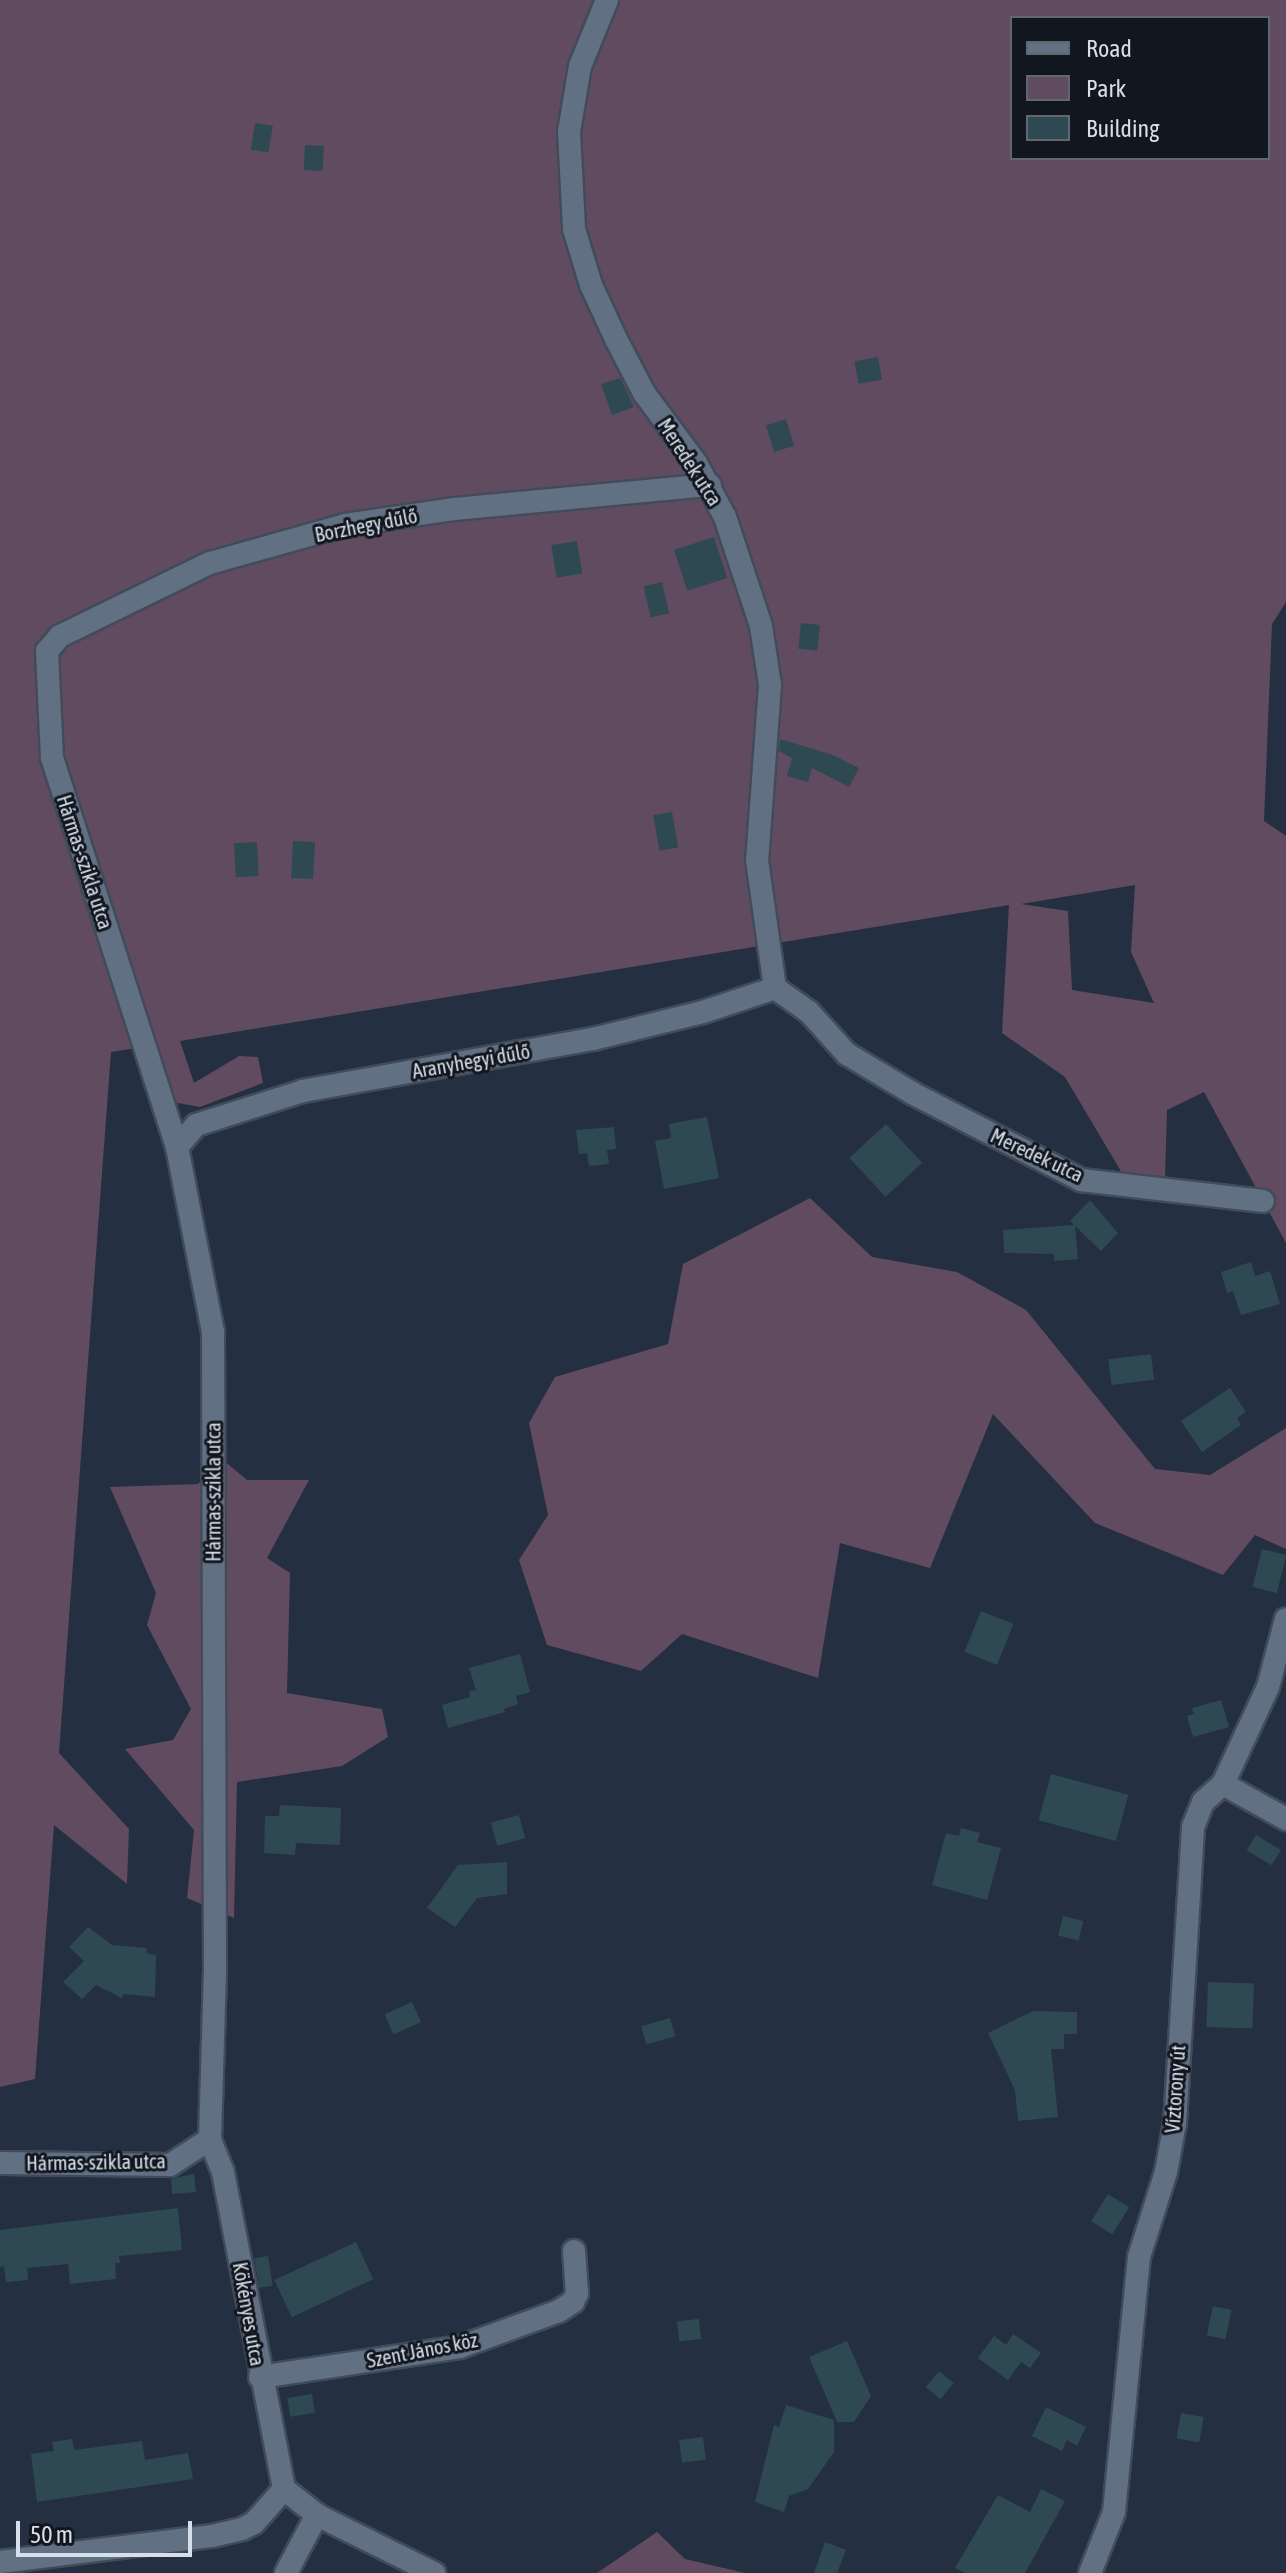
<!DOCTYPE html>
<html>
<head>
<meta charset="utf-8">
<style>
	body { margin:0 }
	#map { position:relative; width:1286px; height:2573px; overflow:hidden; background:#242f41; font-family:"Asap Condensed",sans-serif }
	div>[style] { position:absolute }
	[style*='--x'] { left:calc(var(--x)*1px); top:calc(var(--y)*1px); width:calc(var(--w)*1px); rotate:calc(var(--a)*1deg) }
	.green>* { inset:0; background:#614b60 }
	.building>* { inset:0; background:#2f4953; transform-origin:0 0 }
	.roads { filter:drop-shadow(2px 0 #414b5a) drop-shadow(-2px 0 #414b5a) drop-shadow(0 2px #414b5a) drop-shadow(0 -2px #414b5a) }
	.minor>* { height:22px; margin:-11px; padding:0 11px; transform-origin:11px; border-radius:11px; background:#627084 }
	span { translate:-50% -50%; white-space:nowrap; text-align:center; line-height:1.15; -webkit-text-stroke:6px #12171f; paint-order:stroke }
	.street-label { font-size:20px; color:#d7dfea }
	.legend { position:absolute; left:1010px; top:16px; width:260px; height:144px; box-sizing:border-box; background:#12171f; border:2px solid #616770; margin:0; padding:10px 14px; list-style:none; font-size:24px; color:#d7dfea }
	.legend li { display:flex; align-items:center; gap:16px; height:40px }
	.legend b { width:40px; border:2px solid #616770 }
	.scale { position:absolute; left:16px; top:2521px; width:176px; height:36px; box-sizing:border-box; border:4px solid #d7dfea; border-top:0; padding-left:10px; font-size:24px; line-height:28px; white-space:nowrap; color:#d7dfea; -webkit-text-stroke:6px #12171f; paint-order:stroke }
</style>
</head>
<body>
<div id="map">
	<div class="green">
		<i style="clip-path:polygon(evenodd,0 0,1286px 0,1286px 602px,1272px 624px,1264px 821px,1286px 836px,1286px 1243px,1204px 1092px,1167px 1110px,1165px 1180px,1125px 1178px,1065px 1077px,1002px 1033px,1009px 905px,180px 1041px,194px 1083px,239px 1056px,258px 1057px,263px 1083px,200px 1107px,172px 1102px,155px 1045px,111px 1052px,59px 1753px,129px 1829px,127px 1884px,54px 1825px,35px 2079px,0 2087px,0 0,1012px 18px,1268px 18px,1268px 158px,1012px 158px,1012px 18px,0 0,1135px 885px,1131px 952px,1154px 1003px,1072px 990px,1068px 911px,1021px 904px,1135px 885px)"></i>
		<i style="clip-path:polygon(810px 1198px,872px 1257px,957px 1272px,1026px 1310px,1155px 1469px,1210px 1475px,1286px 1428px,1286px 1549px,1255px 1535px,1223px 1575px,1095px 1523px,993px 1414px,930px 1568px,840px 1543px,818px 1678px,682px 1634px,641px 1671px,547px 1645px,519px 1560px,548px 1515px,529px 1423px,555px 1377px,668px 1344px,683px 1264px)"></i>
		<i style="clip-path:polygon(223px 1460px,247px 1480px,309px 1480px,267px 1558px,290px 1573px,287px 1693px,382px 1709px,388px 1737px,342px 1766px,237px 1782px,234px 1918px,187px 1898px,194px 1830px,125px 1749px,173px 1740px,191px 1709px,147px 1625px,156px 1593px,110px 1487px,198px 1484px)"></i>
		<i style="clip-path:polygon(657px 2532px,685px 2559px,745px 2573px,597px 2573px)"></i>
	</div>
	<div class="building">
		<i style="left:255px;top:123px;width:18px;height:27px;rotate:9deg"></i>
		<i style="left:305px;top:145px;width:19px;height:25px;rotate:3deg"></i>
		<i style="left:878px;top:357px;width:23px;height:24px;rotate:80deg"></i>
		<i style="clip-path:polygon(620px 378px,634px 407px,612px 415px,601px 384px)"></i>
		<i style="left:786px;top:419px;width:28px;height:21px;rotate:73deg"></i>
		<i style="left:714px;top:537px;width:43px;height:42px;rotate:72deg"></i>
		<i style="left:577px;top:541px;width:33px;height:26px;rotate:81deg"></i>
		<i style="left:662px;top:582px;width:32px;height:19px;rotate:77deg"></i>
		<i style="left:801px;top:623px;width:19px;height:26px;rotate:6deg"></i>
		<i style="clip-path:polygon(780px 739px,833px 755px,859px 768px,849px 787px,812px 768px,808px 782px,787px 776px,792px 758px,779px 751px)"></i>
		<i style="left:672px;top:812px;width:36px;height:19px;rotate:80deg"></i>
		<i style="left:293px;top:841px;width:22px;height:37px;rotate:3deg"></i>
		<i style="left:257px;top:842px;width:34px;height:23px;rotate:87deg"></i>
		<i style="clip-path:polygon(707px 1117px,719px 1178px,664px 1189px,655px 1141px,671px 1138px,669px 1124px)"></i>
		<i style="left:886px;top:1124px;width:53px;height:50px;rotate:47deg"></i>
		<i style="clip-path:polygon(614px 1127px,616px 1149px,607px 1150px,609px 1164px,589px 1166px,587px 1153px,579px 1154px,576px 1130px)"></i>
		<i style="clip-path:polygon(1090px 1200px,1118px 1233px,1101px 1251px,1075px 1226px,1078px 1259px,1054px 1261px,1054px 1254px,1004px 1253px,1003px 1230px,1074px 1225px,1070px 1221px)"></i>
		<i style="clip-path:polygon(1251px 1262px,1255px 1276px,1270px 1271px,1280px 1304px,1241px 1315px,1233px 1291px,1227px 1293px,1221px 1272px)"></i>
		<i style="left:1151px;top:1354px;width:26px;height:43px;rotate:83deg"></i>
		<i style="clip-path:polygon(1230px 1388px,1246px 1412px,1237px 1418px,1241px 1425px,1202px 1452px,1181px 1421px)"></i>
		<i style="left:1262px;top:1549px;width:25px;height:39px;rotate:14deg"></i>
		<i style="left:981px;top:1611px;width:35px;height:44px;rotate:22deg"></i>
		<i style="clip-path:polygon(520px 1654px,530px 1692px,516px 1696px,518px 1704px,504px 1709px,505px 1712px,448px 1728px,442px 1705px,470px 1697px,469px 1691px,476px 1690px,469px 1668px)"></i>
		<i style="clip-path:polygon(1221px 1700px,1229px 1727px,1193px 1737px,1187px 1716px,1194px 1714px,1192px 1708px)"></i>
		<i style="left:1051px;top:1774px;width:80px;height:48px;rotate:15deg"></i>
		<i style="clip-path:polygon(280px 1805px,341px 1808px,340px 1845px,296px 1843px,295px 1855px,264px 1853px,265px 1816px,279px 1816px)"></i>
		<i style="left:519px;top:1815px;width:24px;height:29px;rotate:75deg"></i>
		<i style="clip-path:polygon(961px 1828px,980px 1833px,977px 1842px,1001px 1848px,987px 1900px,932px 1885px,946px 1833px,959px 1836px)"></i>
		<i style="left:1256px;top:1835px;width:29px;height:18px;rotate:31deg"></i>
		<i style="clip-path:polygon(507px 1862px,507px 1894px,477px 1898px,455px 1927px,427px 1908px,458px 1865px)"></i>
		<i style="left:1063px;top:1916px;width:21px;height:20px;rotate:14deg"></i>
		<i style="clip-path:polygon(88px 1927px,112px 1945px,147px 1948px,146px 1953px,156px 1955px,155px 1997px,123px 1994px,122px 1998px,96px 1985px,82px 1999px,63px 1982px,84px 1961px,69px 1947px)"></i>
		<i style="left:1208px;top:1982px;width:46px;height:45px;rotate:2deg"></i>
		<i style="left:412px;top:2002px;width:22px;height:30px;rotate:66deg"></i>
		<i style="clip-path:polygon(1033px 2011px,1077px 2012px,1077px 2034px,1064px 2034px,1064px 2049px,1051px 2049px,1058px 2117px,1018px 2121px,1015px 2090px,988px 2033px)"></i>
		<i style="left:670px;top:2018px;width:19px;height:30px;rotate:74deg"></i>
		<i style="clip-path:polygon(194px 2174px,196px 2192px,172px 2194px,171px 2179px)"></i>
		<i style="left:1108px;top:2194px;width:25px;height:32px;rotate:32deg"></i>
		<i style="clip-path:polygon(178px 2208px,182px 2250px,119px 2256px,120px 2263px,115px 2263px,116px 2279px,70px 2284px,68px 2264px,27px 2268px,28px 2280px,6px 2282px,4px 2266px,0 2267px,0 2230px)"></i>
		<i style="left:356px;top:2242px;width:41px;height:90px;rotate:65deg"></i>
		<i style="left:268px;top:2256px;width:30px;height:14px;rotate:81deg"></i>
		<i style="left:1213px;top:2306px;width:19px;height:30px;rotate:12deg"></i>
		<i style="left:699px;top:2319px;width:20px;height:22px;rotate:84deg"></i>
		<i style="clip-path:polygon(1013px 2334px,1041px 2353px,1030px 2368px,1021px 2362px,1008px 2380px,978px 2358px,994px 2336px,1006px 2345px)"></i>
		<i style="clip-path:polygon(847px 2341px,871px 2396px,854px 2422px,837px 2422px,809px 2357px)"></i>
		<i style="left:939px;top:2371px;width:19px;height:21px;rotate:39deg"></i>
		<i style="left:312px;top:2394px;width:19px;height:25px;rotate:81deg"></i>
		<i style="clip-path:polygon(786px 2405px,834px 2420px,834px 2452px,808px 2489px,789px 2496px,784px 2512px,755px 2502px,774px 2425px,779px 2427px)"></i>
		<i style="clip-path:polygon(1046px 2407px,1086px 2427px,1077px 2446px,1067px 2440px,1062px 2451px,1032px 2436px)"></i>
		<i style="left:1181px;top:2413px;width:23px;height:26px;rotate:10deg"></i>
		<i style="left:703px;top:2437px;width:23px;height:24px;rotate:83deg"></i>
		<i style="clip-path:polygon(72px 2439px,74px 2450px,142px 2441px,145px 2460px,188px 2453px,193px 2479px,37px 2502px,31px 2454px,54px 2451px,52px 2442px)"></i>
		<i style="clip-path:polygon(1041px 2489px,1065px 2501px,1025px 2573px,965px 2573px,955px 2568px,998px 2495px,1030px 2512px)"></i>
		<i style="clip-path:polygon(825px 2542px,846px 2550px,837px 2573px,814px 2573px)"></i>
	</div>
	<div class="roads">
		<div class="minor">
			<i style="--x:607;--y:0;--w:71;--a:112.2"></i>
			<i style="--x:580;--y:66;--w:67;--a:99.5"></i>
			<i style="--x:569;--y:132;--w:97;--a:87"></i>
			<i style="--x:574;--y:229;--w:59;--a:73.1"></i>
			<i style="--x:591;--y:285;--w:60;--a:65.2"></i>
			<i style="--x:616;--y:339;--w:61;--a:62.6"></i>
			<i style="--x:644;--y:393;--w:87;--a:53.4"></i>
			<i style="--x:696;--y:463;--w:61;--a:61.8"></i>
			<i style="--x:725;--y:517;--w:115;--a:71.7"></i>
			<i style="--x:761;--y:626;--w:60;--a:81.3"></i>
			<i style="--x:770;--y:685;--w:175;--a:94.2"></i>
			<i style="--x:757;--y:860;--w:129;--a:82"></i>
			<i style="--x:775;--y:988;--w:42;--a:35.2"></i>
			<i style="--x:809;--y:1012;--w:57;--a:47.9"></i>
			<i style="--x:847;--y:1054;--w:78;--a:30.8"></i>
			<i style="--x:914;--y:1094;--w:188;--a:27.2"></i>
			<i style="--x:1081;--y:1180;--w:183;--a:6.6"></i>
			<i style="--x:177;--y:1147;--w:29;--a:-49"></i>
			<i style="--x:196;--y:1125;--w:112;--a:-17.6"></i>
			<i style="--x:303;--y:1091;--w:295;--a:-10.2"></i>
			<i style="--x:593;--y:1039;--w:113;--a:-13.8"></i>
			<i style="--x:703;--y:1012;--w:76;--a:-18.4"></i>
			<i style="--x:1223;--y:1784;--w:72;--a:29.1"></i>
			<i style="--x:0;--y:2163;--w:170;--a:0.7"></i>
			<i style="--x:170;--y:2165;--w:48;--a:-33"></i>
			<i style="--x:260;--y:2377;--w:202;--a:-8.5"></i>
			<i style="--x:460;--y:2347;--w:105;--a:-20"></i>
			<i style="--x:559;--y:2311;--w:17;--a:-33"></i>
			<i style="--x:573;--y:2302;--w:10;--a:-66"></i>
			<i style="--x:577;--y:2293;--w:42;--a:-94.1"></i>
			<i style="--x:284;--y:2489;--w:323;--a:-100.9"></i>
			<i style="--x:223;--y:2172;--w:35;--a:-112"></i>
			<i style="--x:210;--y:2139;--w:168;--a:-88.3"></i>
			<i style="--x:215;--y:1971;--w:639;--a:-90.18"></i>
			<i style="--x:213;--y:1332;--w:188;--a:-101"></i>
			<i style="--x:177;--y:1147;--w:409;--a:-107.8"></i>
			<i style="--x:52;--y:758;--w:107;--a:-92.7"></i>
			<i style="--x:47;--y:651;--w:20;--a:-49"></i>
			<i style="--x:60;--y:636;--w:167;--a:-26"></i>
			<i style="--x:210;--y:563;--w:140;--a:-15.7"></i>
			<i style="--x:345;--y:525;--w:111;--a:-8.3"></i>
			<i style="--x:455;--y:509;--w:256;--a:-5.4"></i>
			<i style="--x:284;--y:2489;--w:42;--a:38.2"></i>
			<i style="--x:317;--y:2515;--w:131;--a:26.4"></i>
			<i style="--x:0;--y:2562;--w:214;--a:-7"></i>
			<i style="--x:212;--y:2536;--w:31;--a:-13"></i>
			<i style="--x:242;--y:2529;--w:13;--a:-27"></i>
			<i style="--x:254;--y:2523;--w:45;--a:-48.6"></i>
			<i style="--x:286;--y:2573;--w:66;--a:-61.9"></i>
			<i style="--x:1090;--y:2573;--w:66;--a:-68.5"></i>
			<i style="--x:1114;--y:2512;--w:256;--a:-84.4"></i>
			<i style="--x:1139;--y:2257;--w:89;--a:-72.4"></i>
			<i style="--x:1166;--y:2172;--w:50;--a:-79.6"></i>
			<i style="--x:1175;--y:2123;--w:297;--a:-86.5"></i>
			<i style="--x:1193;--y:1827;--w:27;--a:-68"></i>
			<i style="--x:1203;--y:1802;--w:27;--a:-42"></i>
			<i style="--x:1223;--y:1784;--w:107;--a:-65.1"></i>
			<i style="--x:1268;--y:1687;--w:70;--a:-75.2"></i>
		</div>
	</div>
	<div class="street-label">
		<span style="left:690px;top:462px;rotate:57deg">Meredek utca</span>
		<span style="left:366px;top:525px;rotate:-11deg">Borzhegy dűlő</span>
		<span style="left:85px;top:862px;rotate:72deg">Hármas-szikla utca</span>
		<span style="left:471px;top:1061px;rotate:-10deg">Aranyhegyi dűlő</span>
		<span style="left:1037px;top:1155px;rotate:25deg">Meredek utca</span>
		<span style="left:213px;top:1492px;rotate:-90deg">Hármas-szikla utca</span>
		<span style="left:1175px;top:2089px;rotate:-86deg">Víztorony út</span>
		<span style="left:96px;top:2162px;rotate:-1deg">Hármas-szikla utca</span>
		<span style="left:249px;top:2314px;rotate:80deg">Kökényes utca</span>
		<span style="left:422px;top:2350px;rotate:-11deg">Szent János köz</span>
	</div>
	<ul class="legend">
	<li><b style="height:10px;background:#627084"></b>Road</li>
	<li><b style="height:22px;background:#614b60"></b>Park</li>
	<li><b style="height:22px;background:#2f4953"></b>Building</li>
	</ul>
	<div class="scale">50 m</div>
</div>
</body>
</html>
